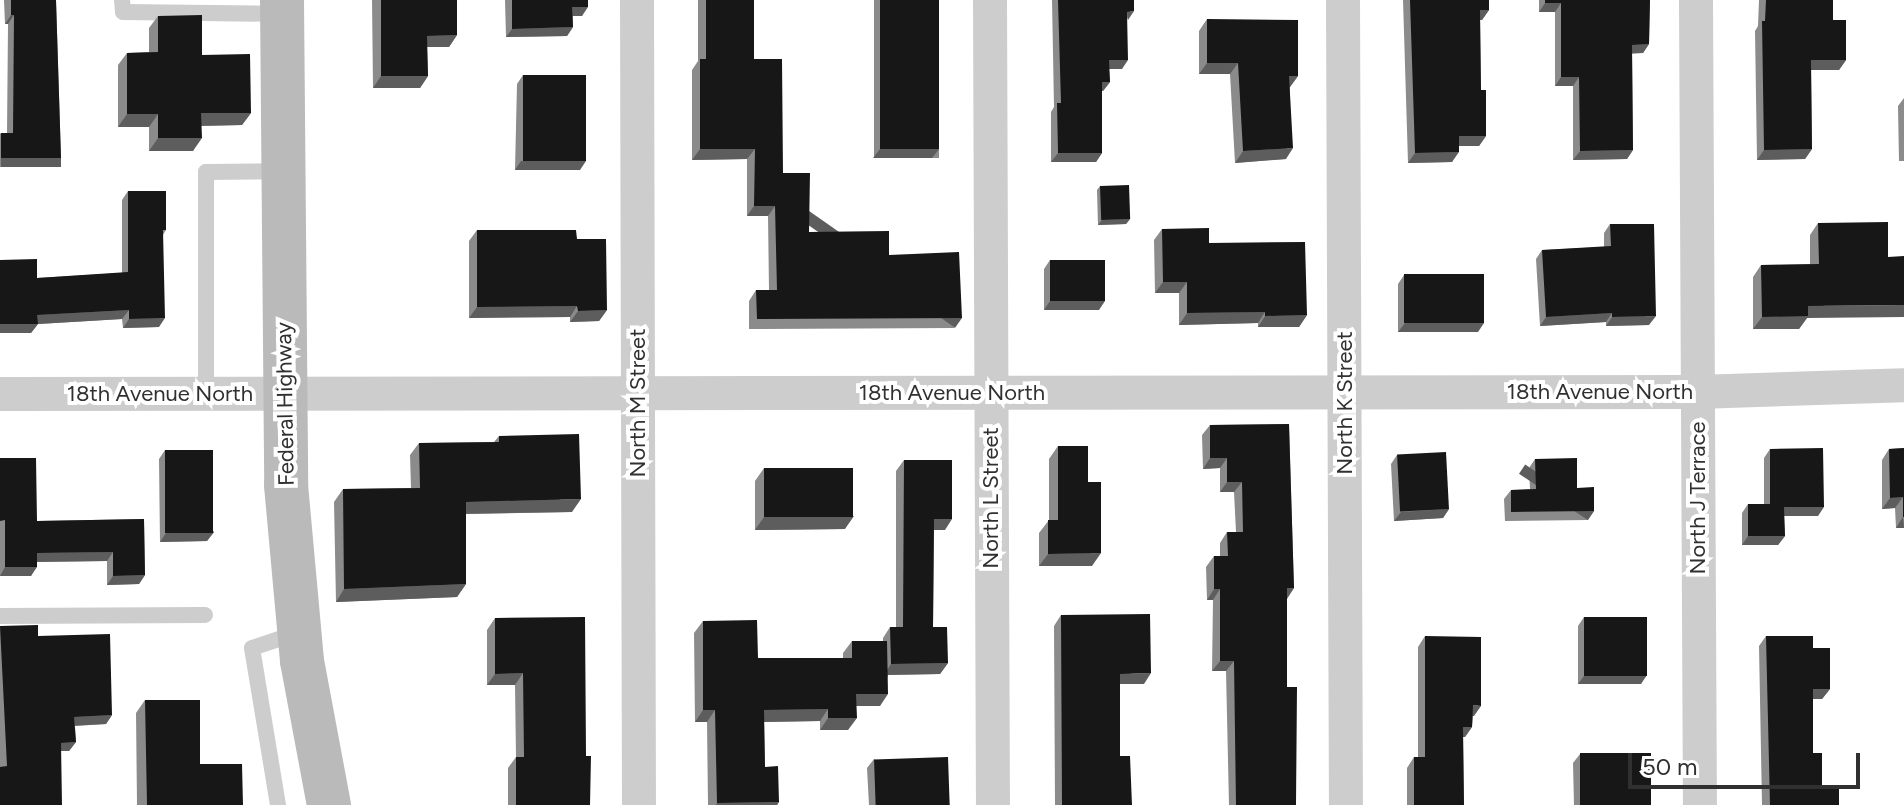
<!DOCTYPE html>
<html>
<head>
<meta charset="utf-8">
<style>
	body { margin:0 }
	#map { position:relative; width:1904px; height:805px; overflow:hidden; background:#fff; font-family:Figtree,sans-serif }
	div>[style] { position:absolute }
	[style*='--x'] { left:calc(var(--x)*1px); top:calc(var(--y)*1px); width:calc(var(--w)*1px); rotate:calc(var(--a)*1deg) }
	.lane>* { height:16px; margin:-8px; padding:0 8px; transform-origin:8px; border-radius:8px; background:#cdcdcd }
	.street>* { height:34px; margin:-17px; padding:0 17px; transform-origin:17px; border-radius:17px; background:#cdcdcd }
	.secondary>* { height:44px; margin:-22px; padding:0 22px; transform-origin:22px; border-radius:22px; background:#bababa }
	.wall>* { inset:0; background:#8b8b8b; transform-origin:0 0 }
	.shaded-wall>* { inset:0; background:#5d5d5d; transform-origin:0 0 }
	.building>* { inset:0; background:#171717; transform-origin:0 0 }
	span { translate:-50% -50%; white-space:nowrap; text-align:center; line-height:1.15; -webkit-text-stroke:8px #fff; paint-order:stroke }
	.street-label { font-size:22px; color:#303030 }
	.scale { position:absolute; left:1628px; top:753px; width:232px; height:36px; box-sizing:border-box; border:4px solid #303030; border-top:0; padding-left:10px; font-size:24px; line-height:28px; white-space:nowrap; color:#303030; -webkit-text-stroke:6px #fff; paint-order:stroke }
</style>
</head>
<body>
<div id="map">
	<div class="lane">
		<i style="--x:122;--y:0;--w:12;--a:85"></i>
		<i style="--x:123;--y:12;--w:158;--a:0.7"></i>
		<i style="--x:206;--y:394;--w:222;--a:-90"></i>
		<i style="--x:206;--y:172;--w:77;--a:-0.7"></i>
		<i style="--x:0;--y:616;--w:205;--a:-0.3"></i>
		<i style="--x:278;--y:805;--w:159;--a:-99.4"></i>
		<i style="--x:252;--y:648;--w:47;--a:-18.4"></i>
	</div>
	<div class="street">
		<i style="--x:637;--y:0;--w:805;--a:89.86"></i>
		<i style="--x:990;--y:0;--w:805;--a:89.79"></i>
		<i style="--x:1343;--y:0;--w:805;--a:89.79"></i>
		<i style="--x:1696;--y:0;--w:805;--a:89.72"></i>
		<i style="--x:0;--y:394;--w:1698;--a:-0.07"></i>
		<i style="--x:1698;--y:392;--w:206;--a:-1.9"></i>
	</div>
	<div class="secondary">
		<i style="--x:282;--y:0;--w:485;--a:89.5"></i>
		<i style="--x:286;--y:485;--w:177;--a:84.8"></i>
		<i style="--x:302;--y:661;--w:147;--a:79.4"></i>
	</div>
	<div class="wall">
		<i style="clip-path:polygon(4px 0,56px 0,61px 158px,55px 167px,0 167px,0 134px,1px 133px,7px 133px,8px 24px,5px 24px)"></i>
		<i style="clip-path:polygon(372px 0,457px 0,457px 35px,449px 47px,427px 47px,428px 76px,420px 88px,373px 88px)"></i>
		<i style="clip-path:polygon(505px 0,588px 0,582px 16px,573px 16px,573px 27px,567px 36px,506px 37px)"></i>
		<i style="clip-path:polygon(698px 0,754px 0,754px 59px,783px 173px,809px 232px,889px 255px,955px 328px,749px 329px,749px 301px,756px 290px,769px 290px,768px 216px,747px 216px,747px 159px,692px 160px,692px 70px,698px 61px)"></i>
		<i style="left:874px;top:0;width:65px;height:158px"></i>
		<i style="clip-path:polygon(1052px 0,1134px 0,1127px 20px,1122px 69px,1109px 69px,1110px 82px,1103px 91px,1102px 91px,1102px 153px,1096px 162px,1051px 162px,1051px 112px,1054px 107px)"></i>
		<i style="clip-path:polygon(1403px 0,1489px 0,1489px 10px,1482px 20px,1480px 20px,1481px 90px,1486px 136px,1479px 146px,1459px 146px,1452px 162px,1408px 163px)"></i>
		<i style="clip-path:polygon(1539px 0,1650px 0,1649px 44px,1643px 53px,1632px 53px,1633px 150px,1627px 159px,1573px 160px,1573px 86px,1555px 86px,1555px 12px,1539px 12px)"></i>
		<i style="clip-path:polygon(1759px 0,1833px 0,1833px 20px,1846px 60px,1839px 70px,1811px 70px,1812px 149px,1805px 159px,1757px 160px,1755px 31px,1758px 26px)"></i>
		<i style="clip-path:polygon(158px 16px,202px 55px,251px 113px,242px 125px,201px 126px,193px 151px,149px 151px,149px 127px,118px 127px,118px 65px,127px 53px,149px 52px,149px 28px)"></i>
		<i style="clip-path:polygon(1207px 19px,1298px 76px,1290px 87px,1286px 159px,1235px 163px,1230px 74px,1199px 74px,1199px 31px)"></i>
		<i style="clip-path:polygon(523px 75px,580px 170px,515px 170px,517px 84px)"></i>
		<i style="clip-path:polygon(1904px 98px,1904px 161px,1899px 161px,1898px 106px)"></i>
		<i style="clip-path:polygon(1100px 186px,1130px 219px,1126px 224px,1098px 225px,1097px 190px)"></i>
		<i style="clip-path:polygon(128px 191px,166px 230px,163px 235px,159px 327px,123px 328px,122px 319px,38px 324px,31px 333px,37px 278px,122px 273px,122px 200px)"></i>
		<i style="clip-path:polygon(1818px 223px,1888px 257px,1807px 318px,1799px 329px,1753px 329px,1753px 277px,1761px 265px,1810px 264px,1810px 235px)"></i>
		<i style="clip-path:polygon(1610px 224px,1649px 325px,1606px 326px,1606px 322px,1540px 326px,1536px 259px,1542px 250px,1604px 247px,1604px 233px)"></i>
		<i style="clip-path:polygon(1162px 229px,1209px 243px,1307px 315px,1299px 327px,1258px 327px,1258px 323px,1179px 325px,1179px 293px,1155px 293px,1154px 240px)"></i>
		<i style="clip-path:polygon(477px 230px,607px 310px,599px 321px,570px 322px,570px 317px,469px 318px,469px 241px)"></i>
		<i style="clip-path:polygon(1050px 260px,1099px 310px,1044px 310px,1044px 269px)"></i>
		<i style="clip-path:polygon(1404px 275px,1478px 332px,1398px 332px,1398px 284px)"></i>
		<i style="clip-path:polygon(1289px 424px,1294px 588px,1287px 597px,1287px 687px,1296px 805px,1229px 805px,1226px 671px,1212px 671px,1213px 600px,1207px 600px,1206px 567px,1214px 556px,1220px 556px,1220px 543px,1227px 532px,1236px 532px,1234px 492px,1220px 492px,1220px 468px,1203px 469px,1202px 435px,1210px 425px)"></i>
		<i style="clip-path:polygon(499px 436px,572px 512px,466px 514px,466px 584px,457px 597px,336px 602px,334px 502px,343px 489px,411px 488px,410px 455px,419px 443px,494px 442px)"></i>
		<i style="clip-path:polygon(1058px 446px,1088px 482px,1092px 566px,1039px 566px,1039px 533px,1049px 520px,1049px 459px)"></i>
		<i style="clip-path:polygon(1904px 448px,1904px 528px,1896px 528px,1895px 508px,1882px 509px,1882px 460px,1889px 449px)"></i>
		<i style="clip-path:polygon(1770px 449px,1818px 516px,1784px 516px,1785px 536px,1778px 545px,1742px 545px,1742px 513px,1748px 504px,1764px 504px,1764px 458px)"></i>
		<i style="clip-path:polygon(165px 450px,214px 532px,207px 541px,160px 542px,159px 459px)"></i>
		<i style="clip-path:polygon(1397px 455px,1449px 509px,1443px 518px,1394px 521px,1391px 464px)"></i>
		<i style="clip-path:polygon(0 458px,37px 521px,144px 519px,145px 575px,139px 584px,107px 585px,107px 561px,37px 562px,31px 576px,0 576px)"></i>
		<i style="clip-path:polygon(1535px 459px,1577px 488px,1594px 511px,1588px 520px,1505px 521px,1504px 499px,1511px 490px,1530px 489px,1529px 468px)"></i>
		<i style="clip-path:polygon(904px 460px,945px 530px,934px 530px,933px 627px,948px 663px,940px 674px,888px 675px,880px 706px,856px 706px,848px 730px,820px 730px,820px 721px,764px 722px,765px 767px,779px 802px,777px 805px,708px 805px,707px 722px,695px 722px,694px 633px,703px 621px,758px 658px,843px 658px,843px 653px,852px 641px,883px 641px,883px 638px,890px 627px,896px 627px,896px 471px)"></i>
		<i style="clip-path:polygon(764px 468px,845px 529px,755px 530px,755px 481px)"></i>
		<i style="clip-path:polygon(1061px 615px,1144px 684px,1120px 684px,1120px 756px,1132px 805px,1055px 805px,1054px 626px)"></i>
		<i style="clip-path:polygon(1584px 617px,1641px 684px,1578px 684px,1578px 626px)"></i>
		<i style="clip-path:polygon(495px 618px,586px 756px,590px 805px,508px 805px,508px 768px,516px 757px,515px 685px,487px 685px,487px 630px)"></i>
		<i style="clip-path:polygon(0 626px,38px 636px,112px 715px,106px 724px,75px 726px,76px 742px,69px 751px,61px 751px,0 805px)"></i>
		<i style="clip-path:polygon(1425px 636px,1474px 716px,1473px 716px,1472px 727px,1465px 737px,1463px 737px,1464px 805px,1407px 805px,1407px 768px,1414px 757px,1418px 757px,1418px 647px)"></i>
		<i style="clip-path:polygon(1766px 636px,1813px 648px,1830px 689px,1822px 699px,1813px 699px,1813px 753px,1822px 785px,1839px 805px,1762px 805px,1759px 646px)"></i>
		<i style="clip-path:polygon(145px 700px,200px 764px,243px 805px,137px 805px,136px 713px)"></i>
		<i style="clip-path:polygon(1580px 754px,1651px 805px,1574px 805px,1573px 763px)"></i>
		<i style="clip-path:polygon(874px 759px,950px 805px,869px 805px,867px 768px)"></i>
	</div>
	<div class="shaded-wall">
		<i style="clip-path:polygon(1545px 3px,1561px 3px,1555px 12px,1539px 12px)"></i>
		<i style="clip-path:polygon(572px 7px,588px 7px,582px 16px,566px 16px)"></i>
		<i style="clip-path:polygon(1480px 10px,1489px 10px,1482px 20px,1473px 20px)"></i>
		<i style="clip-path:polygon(1134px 11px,1128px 20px,1127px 12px)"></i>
		<i style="clip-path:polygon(11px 15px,14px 15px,8px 24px,5px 24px)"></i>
		<i style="clip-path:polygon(573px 27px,567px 36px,506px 37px,512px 29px)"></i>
		<i style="clip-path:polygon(457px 35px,449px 47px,419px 47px,427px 36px)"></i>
		<i style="clip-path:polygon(1649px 44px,1643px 53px,1626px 54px,1632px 45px)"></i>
		<i style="clip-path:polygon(1109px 60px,1128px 60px,1122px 69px,1103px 69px)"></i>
		<i style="clip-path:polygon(1811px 60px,1846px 60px,1839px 70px,1804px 70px)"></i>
		<i style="clip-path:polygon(1207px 63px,1238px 63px,1230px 74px,1199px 74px)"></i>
		<i style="clip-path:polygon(381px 76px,428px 76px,420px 88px,373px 88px)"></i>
		<i style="clip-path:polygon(1289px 76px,1298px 76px,1290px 87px,1281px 87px)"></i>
		<i style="clip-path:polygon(1561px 77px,1579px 77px,1573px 86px,1555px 86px)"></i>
		<i style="clip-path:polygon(1102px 82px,1110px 82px,1103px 91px,1096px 91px)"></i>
		<i style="clip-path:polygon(201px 113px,251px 113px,242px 125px,192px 126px)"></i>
		<i style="clip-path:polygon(127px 114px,158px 114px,149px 127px,118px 127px)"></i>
		<i style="clip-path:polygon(1459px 136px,1486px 136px,1479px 146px,1452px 146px)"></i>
		<i style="clip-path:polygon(158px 138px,202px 138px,193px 151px,149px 151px)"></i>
		<i style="clip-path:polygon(1293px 148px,1286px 159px,1235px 163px,1243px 151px)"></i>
		<i style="clip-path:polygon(700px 149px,755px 149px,747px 159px,692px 160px)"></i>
		<i style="clip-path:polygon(880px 149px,939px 149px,932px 158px,873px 158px)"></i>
		<i style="clip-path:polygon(1812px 149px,1805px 159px,1757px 160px,1764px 150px)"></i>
		<i style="clip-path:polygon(1633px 150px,1627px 159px,1573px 160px,1580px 151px)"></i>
		<i style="clip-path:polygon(1459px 152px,1452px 162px,1408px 163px,1415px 153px)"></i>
		<i style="clip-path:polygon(1058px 153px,1102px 153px,1096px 162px,1051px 162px)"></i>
		<i style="left:1px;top:158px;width:60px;height:9px"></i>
		<i style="clip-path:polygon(521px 161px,586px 161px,580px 170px,515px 170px)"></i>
		<i style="clip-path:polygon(754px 206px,775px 206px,768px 216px,747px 216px)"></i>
		<i style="clip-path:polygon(1130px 219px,1126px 224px,1098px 225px,1102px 220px)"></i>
		<i style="clip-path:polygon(1163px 282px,1187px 282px,1179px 293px,1155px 293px)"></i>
		<i style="clip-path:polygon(1050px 301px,1105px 301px,1099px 310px,1044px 310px)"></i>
		<i style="clip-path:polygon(1904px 305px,1904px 317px,1807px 318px,1799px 329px,1753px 329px,1762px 317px,1808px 306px)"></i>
		<i style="clip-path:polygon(577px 306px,570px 317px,469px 318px,477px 307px)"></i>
		<i style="clip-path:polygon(129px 310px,122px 319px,38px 324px,31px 333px,0 333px,0 324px,37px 315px)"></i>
		<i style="clip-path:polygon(607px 310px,599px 321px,570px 322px,578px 311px)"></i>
		<i style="clip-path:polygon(1265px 312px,1258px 323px,1179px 325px,1187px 313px)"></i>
		<i style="clip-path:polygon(1612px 313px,1606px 322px,1540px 326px,1546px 317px)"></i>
		<i style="clip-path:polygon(1307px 315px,1299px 327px,1258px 327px,1265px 316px)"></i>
		<i style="clip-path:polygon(1656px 316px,1649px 325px,1606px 326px,1612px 317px)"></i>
		<i style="clip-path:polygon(165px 318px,159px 327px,123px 328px,129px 319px)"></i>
		<i style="left:962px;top:318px;width:12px;height:205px;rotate:125deg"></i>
		<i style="clip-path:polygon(1405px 323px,1484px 323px,1478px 332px,1398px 332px)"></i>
		<i style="clip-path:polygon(1210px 458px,1227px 458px,1220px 468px,1203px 469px)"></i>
		<i style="clip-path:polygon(1227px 482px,1242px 482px,1234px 492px,1220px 492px)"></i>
		<i style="clip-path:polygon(1903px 497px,1895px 508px,1882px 509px,1890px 498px)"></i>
		<i style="clip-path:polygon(581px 499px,572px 512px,457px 514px,466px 502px)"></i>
		<i style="clip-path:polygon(1784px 507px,1824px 507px,1818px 516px,1778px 516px)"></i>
		<i style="clip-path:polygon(1449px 509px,1443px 518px,1394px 521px,1401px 512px)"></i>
		<i style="left:1594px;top:511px;width:11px;height:83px;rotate:124deg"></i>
		<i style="clip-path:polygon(854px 516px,845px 529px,755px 530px,764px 517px)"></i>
		<i style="clip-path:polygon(1903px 517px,1904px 528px,1896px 528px)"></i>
		<i style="clip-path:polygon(934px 519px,952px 519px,945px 530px,927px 530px)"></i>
		<i style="clip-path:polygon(214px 532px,207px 541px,160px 542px,166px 533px)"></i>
		<i style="clip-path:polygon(1748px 536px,1785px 536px,1778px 545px,1742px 545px)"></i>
		<i style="clip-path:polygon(113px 552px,107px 561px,30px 562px,37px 553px)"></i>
		<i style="clip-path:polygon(1101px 553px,1092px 566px,1039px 566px,1048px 554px)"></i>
		<i style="clip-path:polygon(5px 567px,37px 567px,31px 576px,0 576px)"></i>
		<i style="clip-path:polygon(145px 575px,139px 584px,107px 585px,113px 576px)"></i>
		<i style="clip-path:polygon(466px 584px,457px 597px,336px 602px,344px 589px)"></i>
		<i style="clip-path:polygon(1287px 588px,1294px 588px,1287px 599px)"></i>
		<i style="clip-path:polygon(1214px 589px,1220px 589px,1213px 600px,1207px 600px)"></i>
		<i style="clip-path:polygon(1220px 661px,1234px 661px,1226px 671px,1212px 671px)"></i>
		<i style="clip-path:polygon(948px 663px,940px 674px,884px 675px,891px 664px)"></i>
		<i style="clip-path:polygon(523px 673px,515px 685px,487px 685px,495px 674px)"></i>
		<i style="clip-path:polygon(1151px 673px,1144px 684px,1113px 684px,1120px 674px)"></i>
		<i style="clip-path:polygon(1647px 675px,1641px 684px,1578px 684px,1584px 676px)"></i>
		<i style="clip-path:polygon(1813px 689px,1830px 689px,1822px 699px,1806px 699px)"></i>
		<i style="clip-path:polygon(856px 694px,888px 694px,880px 706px,848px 706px)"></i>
		<i style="clip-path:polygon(1473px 705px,1481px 706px,1474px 716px,1465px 716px)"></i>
		<i style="clip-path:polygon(828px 709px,820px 721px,755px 722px,764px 710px)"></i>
		<i style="clip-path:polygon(703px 710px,715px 710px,707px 722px,695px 722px)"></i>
		<i style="clip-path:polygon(112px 715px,106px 724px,68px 726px,74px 717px)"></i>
		<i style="clip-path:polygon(828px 718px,857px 718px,848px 730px,820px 730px)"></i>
		<i style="clip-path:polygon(1463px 727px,1472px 727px,1465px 737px,1456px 737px)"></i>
		<i style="clip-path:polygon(76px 742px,69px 751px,55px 751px,61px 743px)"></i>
		<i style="clip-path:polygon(779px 802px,777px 805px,716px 805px,717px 803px)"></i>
	</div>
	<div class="building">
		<i style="clip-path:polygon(11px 0,56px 0,61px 158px,1px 158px,1px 133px,13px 133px,14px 15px,11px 15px)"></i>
		<i style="clip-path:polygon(381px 0,457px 0,457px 35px,427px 36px,428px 76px,381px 76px)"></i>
		<i style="clip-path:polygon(512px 0,588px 0,588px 7px,572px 7px,573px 27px,512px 29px)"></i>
		<i style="clip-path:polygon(706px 0,754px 0,754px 59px,782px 59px,783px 173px,810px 173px,809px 232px,889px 231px,889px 255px,959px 252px,962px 318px,757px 319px,756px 290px,777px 290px,775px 206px,754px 206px,755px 149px,700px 149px,700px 59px,706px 59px)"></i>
		<i style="left:880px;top:0;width:59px;height:149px"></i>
		<i style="clip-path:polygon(1058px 0,1134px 0,1134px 11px,1127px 12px,1128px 60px,1109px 60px,1110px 82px,1102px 82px,1102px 153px,1058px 153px,1057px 103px,1061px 103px)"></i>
		<i style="clip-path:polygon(1410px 0,1489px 0,1489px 10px,1480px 10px,1481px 90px,1486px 90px,1486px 136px,1459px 136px,1459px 152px,1415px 153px)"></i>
		<i style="clip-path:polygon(1545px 0,1650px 0,1649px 44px,1632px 45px,1633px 150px,1580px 151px,1579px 77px,1561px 77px,1561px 3px,1545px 3px)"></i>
		<i style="clip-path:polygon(1766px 0,1833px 0,1833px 20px,1846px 20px,1846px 60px,1811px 60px,1812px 149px,1764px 150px,1762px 21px,1765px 21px)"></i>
		<i style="clip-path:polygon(202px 15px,202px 55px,250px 54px,251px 113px,201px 113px,202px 138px,158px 138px,158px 114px,127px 114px,127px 53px,158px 52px,158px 16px)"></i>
		<i style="clip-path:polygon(1207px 19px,1298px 20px,1298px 76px,1289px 76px,1293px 148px,1243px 151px,1238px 63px,1207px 63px)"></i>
		<i style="left:523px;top:75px;width:63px;height:86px"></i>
		<i style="left:1129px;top:185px;width:34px;height:29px;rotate:88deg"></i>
		<i style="clip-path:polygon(128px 191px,166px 191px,166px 230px,163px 230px,165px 318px,129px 319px,129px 310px,37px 315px,38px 324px,0 324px,0 260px,37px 259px,37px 278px,128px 272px)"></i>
		<i style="clip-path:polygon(1888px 222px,1888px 257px,1904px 256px,1904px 305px,1808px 306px,1808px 316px,1762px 317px,1761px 265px,1819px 264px,1818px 223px)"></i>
		<i style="clip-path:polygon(1610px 224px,1654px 224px,1656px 316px,1612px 317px,1612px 313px,1546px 317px,1542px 250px,1611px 246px)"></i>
		<i style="clip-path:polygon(1209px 228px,1209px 243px,1305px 242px,1307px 315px,1265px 316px,1265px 312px,1187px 313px,1187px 282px,1163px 282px,1162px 229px)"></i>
		<i style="clip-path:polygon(477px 230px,576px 230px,577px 239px,606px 239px,607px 310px,578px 311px,577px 306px,477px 307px)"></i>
		<i style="left:1050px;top:260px;width:55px;height:41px"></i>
		<i style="left:1484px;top:274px;width:49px;height:80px;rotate:90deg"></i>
		<i style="clip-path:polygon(1289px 424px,1294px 588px,1287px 588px,1287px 687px,1297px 687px,1296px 805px,1236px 805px,1234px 661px,1220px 661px,1220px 589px,1214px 589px,1214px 556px,1228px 556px,1227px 532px,1243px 532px,1242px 482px,1227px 482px,1227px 458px,1210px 458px,1210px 425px)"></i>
		<i style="clip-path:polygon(579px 434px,581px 499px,466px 502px,466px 584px,344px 589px,343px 489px,420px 488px,419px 443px,499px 442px,499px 436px)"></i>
		<i style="clip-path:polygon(1058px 446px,1088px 446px,1088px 482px,1101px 482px,1101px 553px,1048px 554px,1048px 520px,1058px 520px)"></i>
		<i style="clip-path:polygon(1823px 448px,1824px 507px,1784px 507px,1785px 536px,1748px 536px,1748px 504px,1770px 504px,1770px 449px)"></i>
		<i style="clip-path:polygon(1904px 448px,1904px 517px,1903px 517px,1903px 497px,1890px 498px,1889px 449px)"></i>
		<i style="left:165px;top:450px;width:48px;height:83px"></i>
		<i style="left:1446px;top:452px;width:57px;height:49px;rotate:87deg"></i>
		<i style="clip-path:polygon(0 458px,36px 458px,37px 521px,144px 519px,145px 575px,113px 576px,113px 552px,37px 553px,37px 567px,5px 567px,5px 520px,0 521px)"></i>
		<i style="clip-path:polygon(1577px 458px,1577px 488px,1594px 487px,1594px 511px,1511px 512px,1511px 490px,1536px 489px,1535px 459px)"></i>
		<i style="clip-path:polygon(904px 460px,952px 460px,952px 519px,934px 519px,933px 627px,947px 627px,948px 663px,891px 664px,890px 627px,903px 627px)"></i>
		<i style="left:764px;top:468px;width:89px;height:49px"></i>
		<i style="clip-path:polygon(1150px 614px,1151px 673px,1120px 674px,1120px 756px,1130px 756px,1132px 805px,1062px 805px,1061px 615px)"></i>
		<i style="clip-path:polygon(585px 617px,586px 756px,591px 756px,590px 805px,516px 805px,516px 757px,524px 757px,523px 673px,495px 674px,495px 618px)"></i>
		<i style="left:1584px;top:617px;width:63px;height:59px"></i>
		<i style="clip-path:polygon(757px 620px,758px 658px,852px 658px,852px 641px,887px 641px,888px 694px,856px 694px,857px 718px,828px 718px,828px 709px,764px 710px,765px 767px,778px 766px,779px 802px,717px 803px,715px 710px,703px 710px,703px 621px)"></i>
		<i style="clip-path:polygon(38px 625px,38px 636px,110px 634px,112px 715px,74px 717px,76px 742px,61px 743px,62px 805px,0 805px,0 767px,7px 766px,0 626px)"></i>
		<i style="clip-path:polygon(1425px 636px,1481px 637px,1481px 706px,1473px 705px,1472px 727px,1463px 727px,1464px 805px,1414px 805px,1414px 757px,1425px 757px)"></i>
		<i style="clip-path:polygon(1766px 636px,1813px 636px,1813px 648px,1830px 648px,1830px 689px,1813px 689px,1813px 753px,1822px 753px,1822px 785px,1839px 785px,1839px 805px,1770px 805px)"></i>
		<i style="clip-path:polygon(145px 700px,200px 700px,200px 764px,242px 764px,243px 805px,147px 805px)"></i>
		<i style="left:1651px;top:753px;width:52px;height:71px;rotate:90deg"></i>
		<i style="left:948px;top:757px;width:48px;height:74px;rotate:88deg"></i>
	</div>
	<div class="street-label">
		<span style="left:1600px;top:392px">18th Avenue North</span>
		<span style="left:952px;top:393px">18th Avenue North</span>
		<span style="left:160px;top:394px">18th Avenue North</span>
		<span style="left:638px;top:403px;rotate:-90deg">North M Street</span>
		<span style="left:1345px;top:403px;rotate:-90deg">North K Street</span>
		<span style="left:285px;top:404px;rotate:-91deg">Federal Highway</span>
		<span style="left:991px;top:498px;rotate:-90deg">North L Street</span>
		<span style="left:1698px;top:498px;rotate:-90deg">North J Terrace</span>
	</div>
	<div class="scale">50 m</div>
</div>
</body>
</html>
